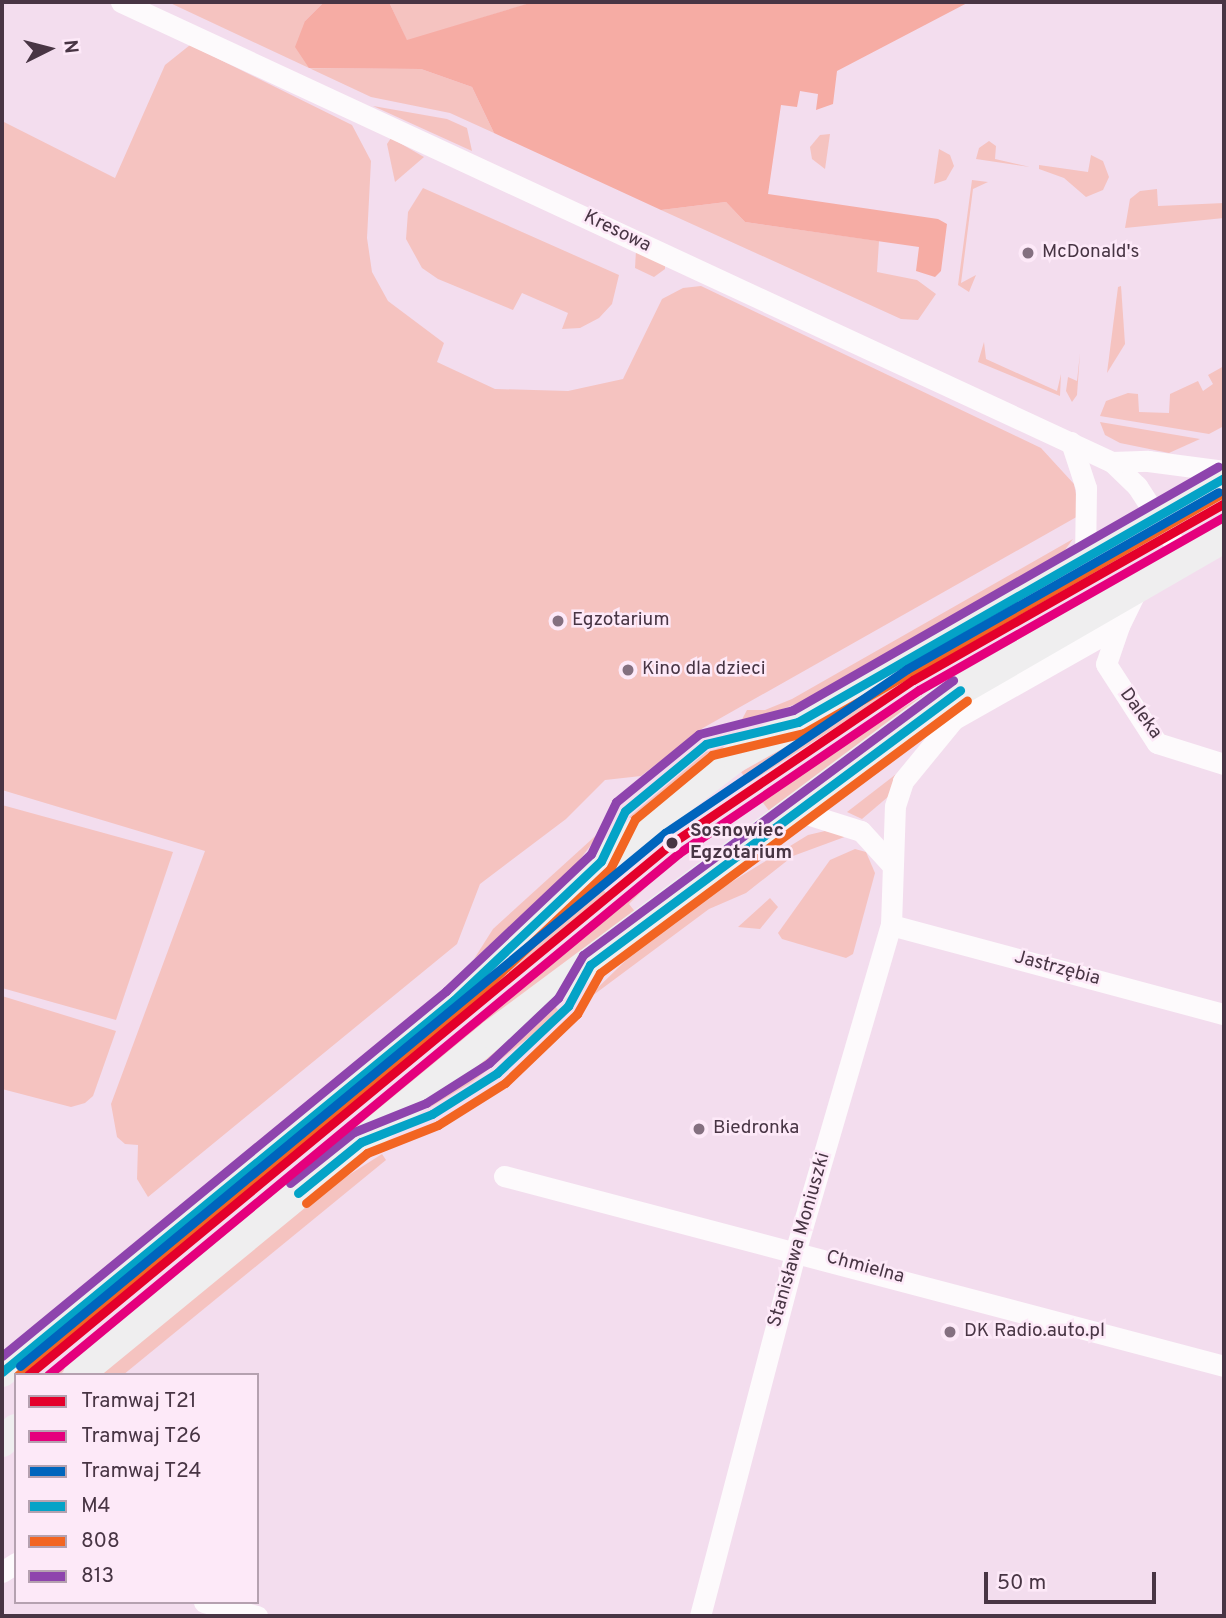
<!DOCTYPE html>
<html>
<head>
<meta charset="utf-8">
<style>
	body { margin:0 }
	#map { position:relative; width:1226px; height:1618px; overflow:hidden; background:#f3ddee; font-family:Overpass,sans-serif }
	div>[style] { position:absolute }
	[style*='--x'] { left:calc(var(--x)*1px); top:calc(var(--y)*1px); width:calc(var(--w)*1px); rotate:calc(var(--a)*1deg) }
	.green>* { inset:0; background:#f5c3c0 }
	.forest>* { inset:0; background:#f6aca4 }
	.minor>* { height:21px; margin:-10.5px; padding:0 10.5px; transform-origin:10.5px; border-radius:10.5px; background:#fdfafc }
	.secondary>* { height:30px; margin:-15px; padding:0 15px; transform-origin:15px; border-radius:15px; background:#efeeef }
	.bus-1>* { height:9px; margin:-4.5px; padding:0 4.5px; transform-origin:4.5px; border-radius:4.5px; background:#04a3c7 }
	.bus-2>* { height:9px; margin:-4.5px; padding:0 4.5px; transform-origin:4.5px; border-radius:4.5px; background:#f26522 }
	.bus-3>* { height:9px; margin:-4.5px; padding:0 4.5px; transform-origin:4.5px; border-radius:4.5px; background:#8e44ad }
	.tram-1>* { height:9px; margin:-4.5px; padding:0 4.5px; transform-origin:4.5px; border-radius:4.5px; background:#e4002b }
	.tram-2>* { height:9px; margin:-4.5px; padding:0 4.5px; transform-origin:4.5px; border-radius:4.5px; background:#e5007d }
	.tram-3>* { height:9px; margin:-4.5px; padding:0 4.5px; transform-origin:4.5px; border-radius:4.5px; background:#0065bd }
	.dots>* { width:19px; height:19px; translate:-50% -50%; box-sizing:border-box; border:4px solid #fde9f8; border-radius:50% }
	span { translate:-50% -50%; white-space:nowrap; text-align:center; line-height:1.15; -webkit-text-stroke:5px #fde9f8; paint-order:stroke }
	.street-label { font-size:19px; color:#483544 }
	.poi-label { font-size:19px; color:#483544 }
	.left { translate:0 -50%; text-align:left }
	.stop-label { font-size:19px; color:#483544; font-weight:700 }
	.frame { position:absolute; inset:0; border:4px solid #483544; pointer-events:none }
	.legend { position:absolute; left:14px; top:1373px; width:245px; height:231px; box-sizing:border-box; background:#fde9f8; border:2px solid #b5a1b0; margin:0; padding:9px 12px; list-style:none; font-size:21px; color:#483544 }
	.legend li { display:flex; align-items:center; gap:14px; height:35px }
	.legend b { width:35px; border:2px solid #b5a1b0 }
	.north { position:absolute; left:14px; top:14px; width:70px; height:70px; -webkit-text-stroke:5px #fde9f8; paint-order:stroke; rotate:84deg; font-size:19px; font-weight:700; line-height:28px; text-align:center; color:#483544 }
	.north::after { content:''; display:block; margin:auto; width:24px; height:32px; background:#483544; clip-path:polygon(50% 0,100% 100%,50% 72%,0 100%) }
	.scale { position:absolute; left:984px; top:1572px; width:172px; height:32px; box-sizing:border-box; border:4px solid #483544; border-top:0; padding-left:9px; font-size:21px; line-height:24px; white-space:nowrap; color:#483544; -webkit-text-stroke:5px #fde9f8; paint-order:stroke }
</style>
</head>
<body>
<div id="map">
	<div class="green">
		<i style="clip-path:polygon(168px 2px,324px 2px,305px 21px,309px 68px,421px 69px,472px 87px,494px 133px,450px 113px,371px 97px)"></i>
		<i style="clip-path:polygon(389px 2px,534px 2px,407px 41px)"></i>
		<i style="clip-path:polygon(190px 45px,352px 125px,371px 161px,367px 238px,372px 272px,388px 301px,444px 343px,437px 362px,495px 389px,568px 391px,623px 379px,662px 299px,683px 288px,701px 286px,1041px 448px,1074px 484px,1080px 515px,703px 728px,641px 776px,605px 780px,566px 819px,480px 884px,457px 944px,148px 1197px,137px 1179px,138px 1145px,125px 1144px,117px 1137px,111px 1104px,205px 851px,2px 790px,2px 121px,115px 178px,165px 65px)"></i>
		<i style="clip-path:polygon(373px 106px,447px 119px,467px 128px,472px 151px)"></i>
		<i style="clip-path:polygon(830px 134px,825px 169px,812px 159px,810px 147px,820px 135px)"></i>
		<i style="clip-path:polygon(391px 138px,424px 157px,395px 182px,387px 144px)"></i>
		<i style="clip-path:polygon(989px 141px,996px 146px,995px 159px,1030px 167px,976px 159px,979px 148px)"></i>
		<i style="clip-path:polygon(939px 149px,950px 155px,954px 166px,946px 180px,934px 184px)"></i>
		<i style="clip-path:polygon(1091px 155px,1103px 161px,1109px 177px,1103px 190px,1086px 197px,1064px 178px,1039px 169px,1039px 165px,1088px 172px)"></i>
		<i style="clip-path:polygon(972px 180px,988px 182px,973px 189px,961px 283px,976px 275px,969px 292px,958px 285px)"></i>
		<i style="clip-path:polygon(423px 188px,619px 275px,612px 304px,599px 318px,580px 328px,562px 329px,568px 313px,522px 293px,513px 310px,438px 279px,422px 268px,406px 239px,408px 212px)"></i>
		<i style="clip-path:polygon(1157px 189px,1158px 206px,1224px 203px,1224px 218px,1125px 228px,1130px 199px,1140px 191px)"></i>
		<i style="clip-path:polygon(726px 202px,745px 222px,879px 241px,877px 272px,917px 280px,936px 294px,918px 320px,901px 319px,661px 210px)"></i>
		<i style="clip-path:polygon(636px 251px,665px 265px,665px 269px,654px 277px,635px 268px)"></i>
		<i style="clip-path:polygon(1121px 286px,1125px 344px,1107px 373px,1118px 287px)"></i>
		<i style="clip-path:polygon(984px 342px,986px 359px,1057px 391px,1061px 374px,1060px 396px,978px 362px)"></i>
		<i style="clip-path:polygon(1080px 353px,1077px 395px,1072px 402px,1066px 391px,1068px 377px,1077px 381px)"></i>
		<i style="clip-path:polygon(1224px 366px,1224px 426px,1209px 434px,1100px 416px,1106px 401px,1128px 393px,1138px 394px,1139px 412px,1169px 413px,1170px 394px,1198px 381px,1203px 391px,1213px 384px,1208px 375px)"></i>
		<i style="clip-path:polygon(1100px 422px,1200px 439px,1169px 453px,1120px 443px,1105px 435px)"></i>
		<i style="clip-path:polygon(1073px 539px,1059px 558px,834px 690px,739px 725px,747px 710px,765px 710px,792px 699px)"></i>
		<i style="clip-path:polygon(1130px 549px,1135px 551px,883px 697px,749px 783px,741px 772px)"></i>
		<i style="clip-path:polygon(1142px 566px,907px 708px,770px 812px,760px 799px,826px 753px)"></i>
		<i style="clip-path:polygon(725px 746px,634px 820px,629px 817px,706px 752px)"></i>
		<i style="clip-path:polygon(904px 768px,889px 796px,862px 819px,847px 812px)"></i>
		<i style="clip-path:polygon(2px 805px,173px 852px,116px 1020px,2px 988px)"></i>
		<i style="clip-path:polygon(603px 829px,575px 866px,474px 959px,493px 929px)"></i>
		<i style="clip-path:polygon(825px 831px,850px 835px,793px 856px,746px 893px,709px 909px,580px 1005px,662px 925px,808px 835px)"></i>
		<i style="clip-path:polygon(855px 849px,866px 852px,875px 873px,853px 954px,846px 958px,782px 939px,778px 933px,830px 860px)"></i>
		<i style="clip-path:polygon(623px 862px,598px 884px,606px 893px,632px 875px,19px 1375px)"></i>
		<i style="clip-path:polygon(651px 882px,629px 904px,637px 914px,471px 1035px,59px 1375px,52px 1375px)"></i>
		<i style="clip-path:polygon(770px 898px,778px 907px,760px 929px,738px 927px)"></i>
		<i style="clip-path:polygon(2px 996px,116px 1031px,93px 1096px,85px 1103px,71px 1107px,2px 1089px)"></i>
		<i style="clip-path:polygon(555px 1006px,558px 1010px,541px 1028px,472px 1082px,429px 1108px,489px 1055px)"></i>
		<i style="clip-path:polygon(382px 1154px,386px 1160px,123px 1375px,99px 1375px,314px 1197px)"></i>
	</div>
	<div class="forest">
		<i style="clip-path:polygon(324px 2px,389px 2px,407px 40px,533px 2px,969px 2px,837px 71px,833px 104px,816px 110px,818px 94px,800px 91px,797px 107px,781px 105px,768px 194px,938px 219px,947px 224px,941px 271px,935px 277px,916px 271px,919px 247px,745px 222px,726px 202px,661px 210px,494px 133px,472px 87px,421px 69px,309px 68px,295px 47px,305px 21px)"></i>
	</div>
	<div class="minor">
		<i style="--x:121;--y:2;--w:1093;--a:24.9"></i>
		<i style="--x:1112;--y:462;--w:35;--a:44"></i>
		<i style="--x:1137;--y:486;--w:88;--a:57"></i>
		<i style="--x:1071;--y:442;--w:48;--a:71.9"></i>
		<i style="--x:1086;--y:488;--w:72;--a:90.8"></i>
		<i style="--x:1112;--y:462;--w:36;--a:-2"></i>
		<i style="--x:1148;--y:461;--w:77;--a:7.5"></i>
		<i style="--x:1119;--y:626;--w:40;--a:108.9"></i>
		<i style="--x:1106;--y:664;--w:94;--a:57.2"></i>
		<i style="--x:1157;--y:743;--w:70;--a:17.4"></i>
		<i style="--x:794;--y:810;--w:70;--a:17.4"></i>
		<i style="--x:861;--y:831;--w:45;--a:47.7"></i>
		<i style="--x:891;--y:925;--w:345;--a:15"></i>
		<i style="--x:504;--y:1176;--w:745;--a:14.78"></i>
		<i style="--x:2;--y:1572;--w:17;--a:-33"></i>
		<i style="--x:204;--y:1602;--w:55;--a:14.8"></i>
		<i style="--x:700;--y:1616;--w:379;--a:-75.3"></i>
		<i style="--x:796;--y:1249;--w:338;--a:-73.7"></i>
		<i style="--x:891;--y:925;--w:119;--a:-88.1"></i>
		<i style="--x:895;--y:806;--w:26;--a:-72"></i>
		<i style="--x:903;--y:781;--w:80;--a:-50.6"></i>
		<i style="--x:954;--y:719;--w:189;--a:-29.4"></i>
		<i style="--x:1119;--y:626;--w:41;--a:-64.1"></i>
	</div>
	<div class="secondary">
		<i style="--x:2;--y:1372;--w:585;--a:-39.45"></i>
		<i style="--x:454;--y:1000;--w:202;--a:-43.4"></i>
		<i style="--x:601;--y:861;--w:170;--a:-37.6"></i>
		<i style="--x:736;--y:757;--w:209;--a:-28.7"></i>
		<i style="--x:919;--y:657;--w:354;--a:-30.4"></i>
		<i style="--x:78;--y:1375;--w:537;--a:-39.41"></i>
		<i style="--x:493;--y:1034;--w:555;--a:-36.64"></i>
		<i style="--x:938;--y:703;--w:330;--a:-30"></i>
		<i style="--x:2;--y:1442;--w:19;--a:-43"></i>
	</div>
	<div class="bus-1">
		<i style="--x:298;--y:1193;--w:81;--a:-39"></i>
		<i style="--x:361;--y:1142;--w:76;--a:-21.5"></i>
		<i style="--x:432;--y:1114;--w:77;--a:-32.2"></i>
		<i style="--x:497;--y:1073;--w:98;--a:-43.3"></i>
		<i style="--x:568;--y:1006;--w:47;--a:-61.8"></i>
		<i style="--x:590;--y:965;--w:461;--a:-36.6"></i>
		<i style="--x:2;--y:1372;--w:585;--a:-39.45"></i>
		<i style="--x:454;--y:1000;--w:202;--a:-43.4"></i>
		<i style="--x:601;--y:861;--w:55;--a:-64.4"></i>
		<i style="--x:625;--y:811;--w:105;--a:-39.6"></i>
		<i style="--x:706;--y:744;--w:95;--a:-13.4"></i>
		<i style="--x:798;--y:722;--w:491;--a:-29.8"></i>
	</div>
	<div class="bus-2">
		<i style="--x:306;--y:1203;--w:79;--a:-39.3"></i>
		<i style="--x:367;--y:1153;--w:76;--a:-21.5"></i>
		<i style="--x:438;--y:1125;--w:79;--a:-32.1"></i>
		<i style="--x:505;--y:1083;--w:100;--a:-43.8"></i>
		<i style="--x:577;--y:1014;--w:47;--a:-60.7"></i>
		<i style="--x:600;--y:973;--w:457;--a:-36.6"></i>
		<i style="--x:18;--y:1375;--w:575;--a:-39.5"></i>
		<i style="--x:462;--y:1009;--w:204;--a:-43.4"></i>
		<i style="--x:610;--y:869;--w:56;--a:-63.4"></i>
		<i style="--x:635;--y:819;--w:100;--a:-39.7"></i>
		<i style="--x:712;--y:755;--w:95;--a:-13.4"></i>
		<i style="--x:804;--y:733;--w:484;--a:-29.8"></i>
	</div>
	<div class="bus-3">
		<i style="--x:290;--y:1183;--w:82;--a:-38.6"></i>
		<i style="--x:354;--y:1132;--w:78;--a:-21.9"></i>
		<i style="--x:426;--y:1103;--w:75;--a:-32.4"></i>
		<i style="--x:489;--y:1063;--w:95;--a:-43.3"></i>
		<i style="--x:558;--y:998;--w:50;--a:-59.8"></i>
		<i style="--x:583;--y:955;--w:461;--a:-36.6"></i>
		<i style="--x:2;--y:1356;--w:575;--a:-39.42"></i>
		<i style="--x:446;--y:991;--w:199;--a:-43.4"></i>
		<i style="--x:591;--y:854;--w:58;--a:-64.3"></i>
		<i style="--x:616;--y:802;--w:107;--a:-39.3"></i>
		<i style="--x:699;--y:734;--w:97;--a:-14.3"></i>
		<i style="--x:793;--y:710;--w:490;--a:-29.8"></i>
	</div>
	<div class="tram-1">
		<i style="--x:28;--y:1375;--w:835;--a:-39.56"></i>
		<i style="--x:672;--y:843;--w:291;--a:-34.1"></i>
		<i style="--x:913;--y:680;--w:358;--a:-29.6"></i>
	</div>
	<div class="tram-2">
		<i style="--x:48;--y:1375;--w:819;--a:-39.6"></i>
		<i style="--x:679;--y:853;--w:290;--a:-34.2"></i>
		<i style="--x:919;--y:690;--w:351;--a:-29.6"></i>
	</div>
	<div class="tram-3">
		<i style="--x:20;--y:1366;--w:837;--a:-39.57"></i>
		<i style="--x:665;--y:833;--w:292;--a:-34.1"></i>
		<i style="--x:907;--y:669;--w:358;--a:-29.6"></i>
	</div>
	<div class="dots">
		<i style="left:1028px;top:253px;background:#847080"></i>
		<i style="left:558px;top:621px;background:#847080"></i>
		<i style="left:628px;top:670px;background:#847080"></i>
		<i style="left:672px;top:843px;background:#483544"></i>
		<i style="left:699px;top:1129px;background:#847080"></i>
		<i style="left:950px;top:1332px;background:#847080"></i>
	</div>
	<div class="street-label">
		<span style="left:617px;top:232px;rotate:26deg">Kresowa</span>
		<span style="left:1140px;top:714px;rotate:54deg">Daleka</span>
		<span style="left:1057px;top:969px;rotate:15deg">Jastrzębia</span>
		<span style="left:800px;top:1240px;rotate:-74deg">Stanisława Moniuszki</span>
		<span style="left:865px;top:1268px;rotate:15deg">Chmielna</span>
	</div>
	<div class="poi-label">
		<span class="left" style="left:1042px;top:253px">McDonald's</span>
		<span class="left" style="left:572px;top:621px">Egzotarium</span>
		<span class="left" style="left:642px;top:670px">Kino dla dzieci</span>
		<span class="left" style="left:713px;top:1129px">Biedronka</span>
		<span class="left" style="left:964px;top:1332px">DK Radio.auto.pl</span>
	</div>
	<div class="stop-label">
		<span class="left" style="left:690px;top:843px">Sosnowiec<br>Egzotarium</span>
	</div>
	<div class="frame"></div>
	<ul class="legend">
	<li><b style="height:9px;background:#e4002b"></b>Tramwaj T21</li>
	<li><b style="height:9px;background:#e5007d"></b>Tramwaj T26</li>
	<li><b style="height:9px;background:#0065bd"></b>Tramwaj T24</li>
	<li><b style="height:9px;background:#04a3c7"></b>M4</li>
	<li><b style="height:9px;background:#f26522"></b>808</li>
	<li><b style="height:9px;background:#8e44ad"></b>813</li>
	</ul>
	<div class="north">N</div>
	<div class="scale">50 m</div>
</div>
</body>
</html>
